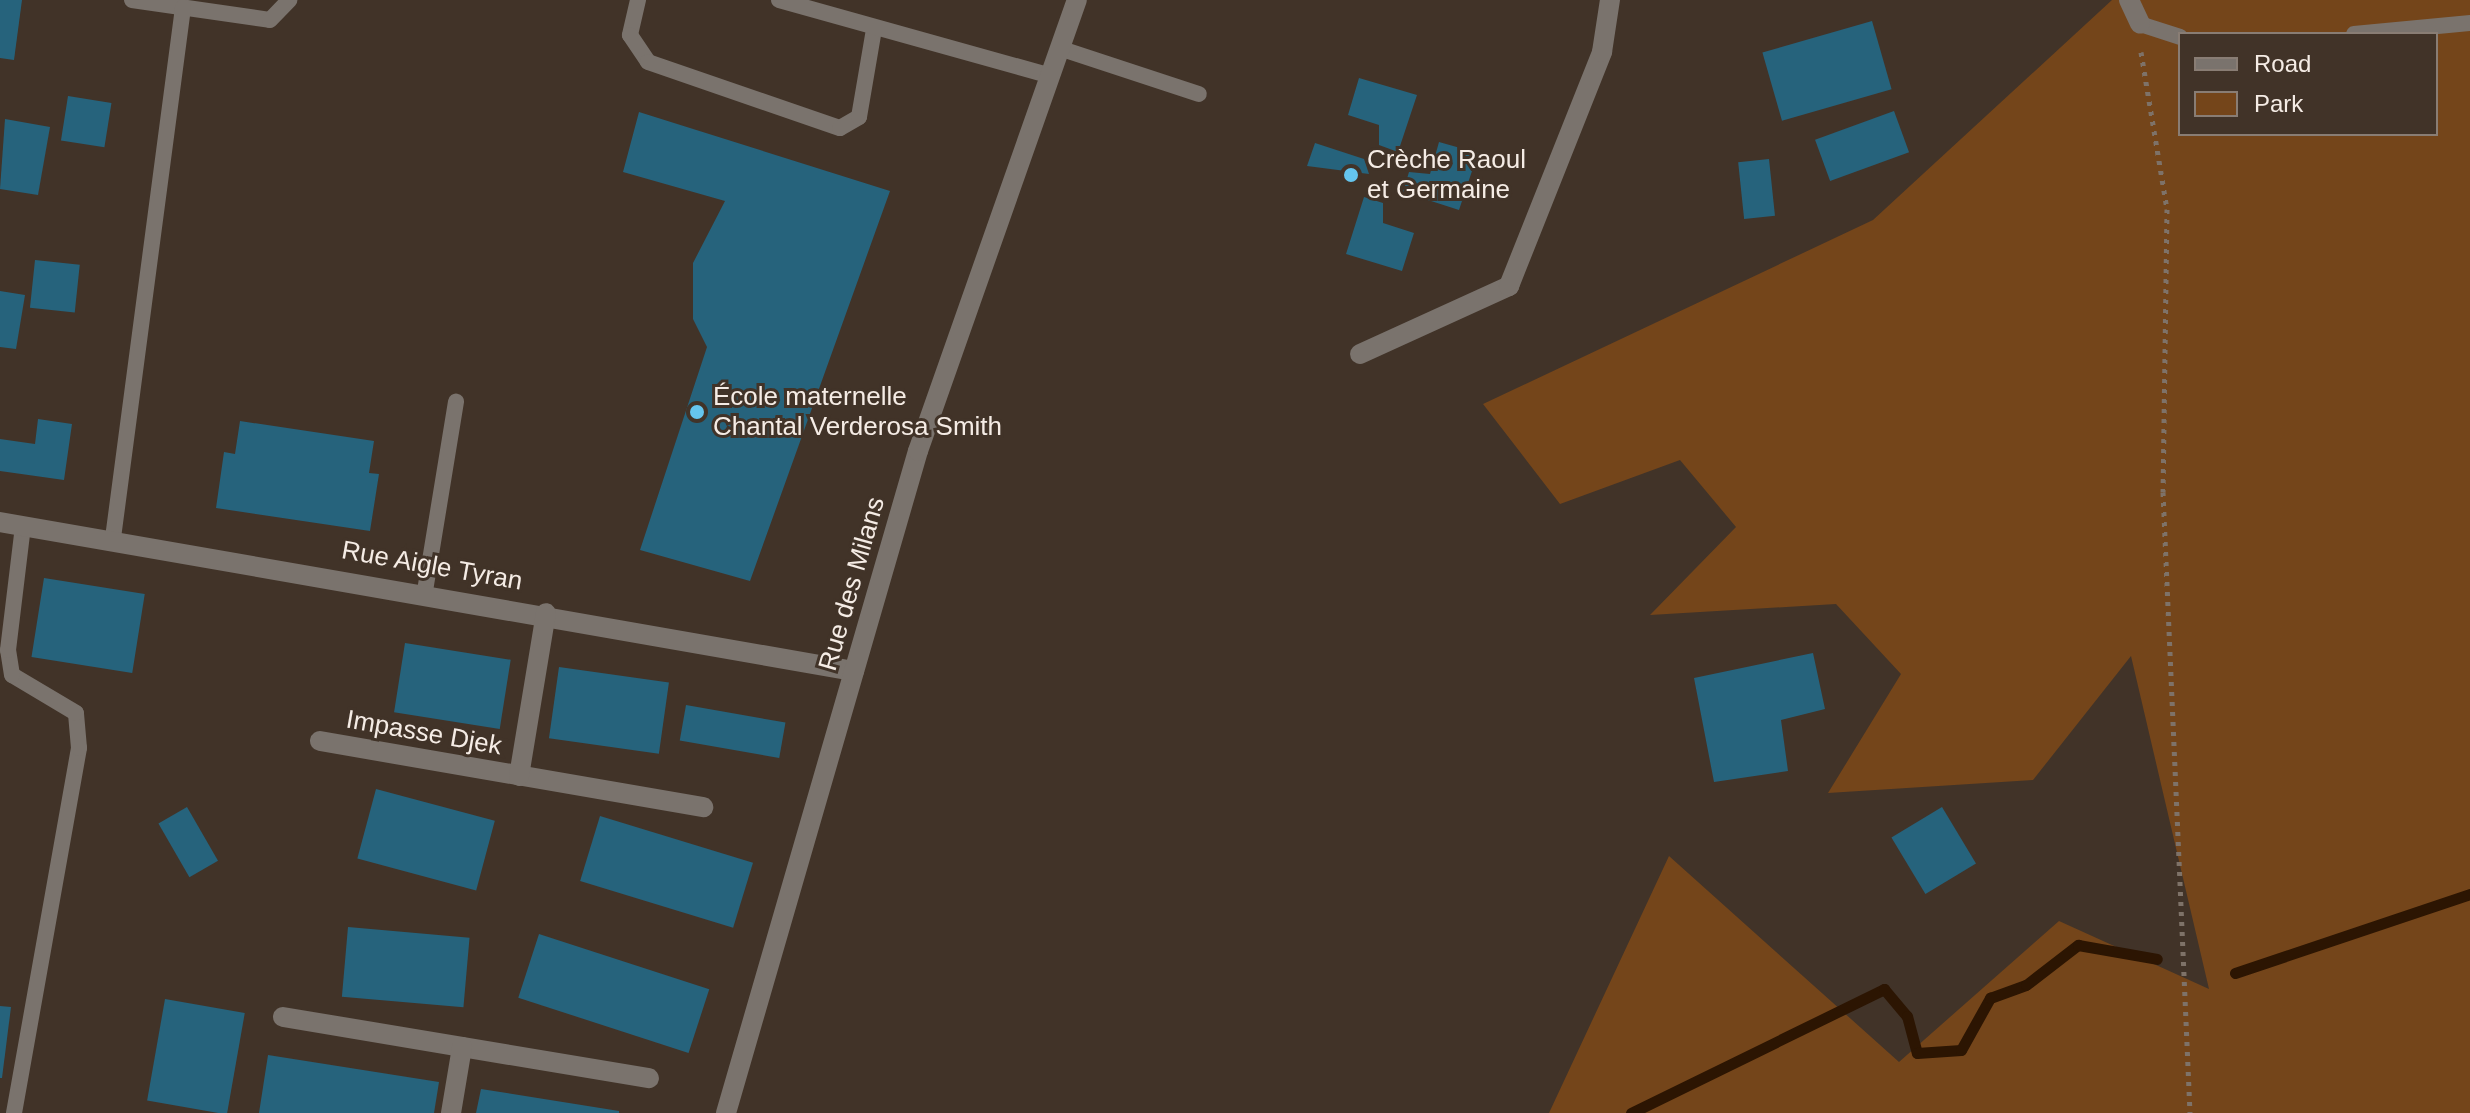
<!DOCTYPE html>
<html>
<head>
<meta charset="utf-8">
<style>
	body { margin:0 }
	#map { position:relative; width:2470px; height:1113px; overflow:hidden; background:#413328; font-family:Helvetica,sans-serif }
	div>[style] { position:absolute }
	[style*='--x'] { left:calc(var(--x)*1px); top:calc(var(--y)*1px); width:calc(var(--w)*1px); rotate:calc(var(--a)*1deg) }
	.green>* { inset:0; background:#74451a }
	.stream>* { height:11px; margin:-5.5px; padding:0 5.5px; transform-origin:5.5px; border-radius:5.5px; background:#2c1502 }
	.building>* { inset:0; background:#26637c; transform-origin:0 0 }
	.path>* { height:5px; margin-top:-2.5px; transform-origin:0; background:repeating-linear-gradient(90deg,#7e7268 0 4px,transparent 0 10px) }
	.lane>* { height:16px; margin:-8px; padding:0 8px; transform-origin:8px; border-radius:8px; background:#7a736d }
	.street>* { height:20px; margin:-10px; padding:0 10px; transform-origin:10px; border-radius:10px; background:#7a736d }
	.dots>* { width:22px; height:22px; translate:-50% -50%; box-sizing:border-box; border:4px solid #413328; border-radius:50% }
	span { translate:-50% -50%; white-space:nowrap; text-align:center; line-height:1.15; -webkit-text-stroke:6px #413328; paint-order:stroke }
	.poi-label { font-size:26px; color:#f5ece5 }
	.left { translate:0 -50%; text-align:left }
	.street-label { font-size:26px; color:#f5ece5 }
	.legend { position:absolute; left:2178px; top:32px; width:260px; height:104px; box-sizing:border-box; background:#413328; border:2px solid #897d74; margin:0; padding:10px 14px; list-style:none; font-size:24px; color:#f5ece5 }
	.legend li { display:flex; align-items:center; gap:16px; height:40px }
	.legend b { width:40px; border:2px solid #897d74 }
</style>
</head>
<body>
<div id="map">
	<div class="green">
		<i style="clip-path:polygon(evenodd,2112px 0,2470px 0,2470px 1113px,1549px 1113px,1669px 856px,1899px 1062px,2059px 921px,2209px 989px,2131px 656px,2033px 780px,1828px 793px,1901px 674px,1836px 604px,1650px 615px,1736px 527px,1680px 460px,1560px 504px,1483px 404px,1873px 220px,2112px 0,2180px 34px,2436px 34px,2436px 134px,2180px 134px,2180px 34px)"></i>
	</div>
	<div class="stream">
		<i style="--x:2235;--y:973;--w:248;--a:-18.6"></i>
		<i style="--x:1631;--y:1113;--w:282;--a:-26.1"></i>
		<i style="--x:1884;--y:989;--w:35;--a:50"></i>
		<i style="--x:1907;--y:1016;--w:38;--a:75"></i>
		<i style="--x:1917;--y:1053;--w:44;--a:-3.9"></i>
		<i style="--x:1961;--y:1050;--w:60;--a:-60.9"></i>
		<i style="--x:1990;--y:998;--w:38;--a:-20"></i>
		<i style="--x:2026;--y:985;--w:66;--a:-37.6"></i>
		<i style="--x:2078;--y:945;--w:80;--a:10"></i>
	</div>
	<div class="building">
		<i style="clip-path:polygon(0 0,22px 0,14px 60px,0 58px)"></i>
		<i style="left:1872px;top:21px;width:71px;height:114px;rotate:74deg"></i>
		<i style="clip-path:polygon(1359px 78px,1417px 95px,1398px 152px,1379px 145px,1379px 125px,1348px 115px)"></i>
		<i style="left:68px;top:96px;width:44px;height:45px;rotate:9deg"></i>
		<i style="left:1894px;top:111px;width:44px;height:84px;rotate:70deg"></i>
		<i style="clip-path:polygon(639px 112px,890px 191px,750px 581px,640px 550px,707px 347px,693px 319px,693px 263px,725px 201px,623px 172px)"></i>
		<i style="clip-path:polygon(5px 119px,50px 127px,38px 195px,0 189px)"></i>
		<i style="clip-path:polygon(1439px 142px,1478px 153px,1459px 210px,1403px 192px,1409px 172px,1430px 174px)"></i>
		<i style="clip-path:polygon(1315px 143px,1364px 159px,1369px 174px,1307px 166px)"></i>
		<i style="left:1769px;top:159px;width:57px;height:31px;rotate:84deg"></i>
		<i style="clip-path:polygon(1364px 197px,1383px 203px,1383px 223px,1414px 233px,1402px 271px,1346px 254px)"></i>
		<i style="left:35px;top:260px;width:45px;height:48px;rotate:6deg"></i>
		<i style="clip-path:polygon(0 291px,25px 295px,16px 349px,0 347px)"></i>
		<i style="clip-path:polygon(38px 419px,72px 424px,64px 480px,0 471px,0 439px,35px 444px)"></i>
		<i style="clip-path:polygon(240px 421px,374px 441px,369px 473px,379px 474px,370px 531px,216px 508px,224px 452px,235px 454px)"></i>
		<i style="left:44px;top:578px;width:102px;height:80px;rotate:9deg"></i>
		<i style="left:405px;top:643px;width:107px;height:70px;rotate:9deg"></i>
		<i style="clip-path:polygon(1813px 653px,1825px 709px,1781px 720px,1788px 771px,1714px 782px,1694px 678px)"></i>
		<i style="left:559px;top:667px;width:111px;height:72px;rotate:8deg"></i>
		<i style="left:686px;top:705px;width:101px;height:36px;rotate:10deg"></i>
		<i style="left:376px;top:789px;width:123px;height:72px;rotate:15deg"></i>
		<i style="left:187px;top:807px;width:62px;height:33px;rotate:60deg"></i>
		<i style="left:1942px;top:807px;width:66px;height:59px;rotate:59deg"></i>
		<i style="left:600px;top:816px;width:160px;height:68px;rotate:17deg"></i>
		<i style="left:348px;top:927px;width:122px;height:70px;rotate:5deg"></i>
		<i style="left:539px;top:934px;width:179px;height:67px;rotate:18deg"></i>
		<i style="left:165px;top:999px;width:81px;height:103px;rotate:10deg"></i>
		<i style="clip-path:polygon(0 1006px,11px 1007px,2px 1078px,0 1078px)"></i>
		<i style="clip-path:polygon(268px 1055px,439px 1082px,434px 1113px,259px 1113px)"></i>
		<i style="clip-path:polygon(481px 1089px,619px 1111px,619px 1113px,476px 1113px)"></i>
	</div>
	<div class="path">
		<i style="--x:2141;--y:52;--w:159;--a:80.6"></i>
		<i style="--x:2167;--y:209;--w:283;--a:90.8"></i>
		<i style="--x:2163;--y:492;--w:622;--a:87.51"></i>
	</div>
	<div class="lane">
		<i style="--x:132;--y:0;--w:139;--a:8.2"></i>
		<i style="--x:270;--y:20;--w:28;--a:-46"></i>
		<i style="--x:638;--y:0;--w:36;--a:103"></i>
		<i style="--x:630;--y:35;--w:32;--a:56"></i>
		<i style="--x:648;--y:62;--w:203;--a:19"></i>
		<i style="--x:840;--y:128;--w:22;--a:-30"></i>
		<i style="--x:859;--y:117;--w:89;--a:-80.3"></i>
		<i style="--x:779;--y:0;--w:278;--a:15.6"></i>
		<i style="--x:2140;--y:24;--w:42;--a:18"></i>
		<i style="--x:2354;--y:34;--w:117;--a:-5.4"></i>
		<i style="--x:1062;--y:49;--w:144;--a:18.2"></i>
		<i style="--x:113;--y:538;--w:535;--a:-82.48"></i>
		<i style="--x:425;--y:591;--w:192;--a:-80.7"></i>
		<i style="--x:14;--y:1113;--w:371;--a:-79.9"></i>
		<i style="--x:79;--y:748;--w:35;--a:-95"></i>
		<i style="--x:76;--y:713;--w:74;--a:-149.3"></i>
		<i style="--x:12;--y:675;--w:25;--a:-99"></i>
		<i style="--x:8;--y:650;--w:125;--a:-83.1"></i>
	</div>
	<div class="street">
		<i style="--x:2129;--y:0;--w:26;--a:65"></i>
		<i style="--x:1360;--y:354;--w:164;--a:-24.5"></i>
		<i style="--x:1509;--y:286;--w:252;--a:-68.3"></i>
		<i style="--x:1602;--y:52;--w:53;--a:-81.3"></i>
		<i style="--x:0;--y:522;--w:867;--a:9.9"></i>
		<i style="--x:320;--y:741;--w:389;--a:9.8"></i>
		<i style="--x:519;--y:776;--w:165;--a:-80.6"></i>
		<i style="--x:283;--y:1017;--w:371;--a:9.5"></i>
		<i style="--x:451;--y:1113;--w:67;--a:-80.5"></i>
		<i style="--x:726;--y:1113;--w:689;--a:-73.83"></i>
		<i style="--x:918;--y:451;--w:478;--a:-70.6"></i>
	</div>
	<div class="dots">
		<i style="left:1351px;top:175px;background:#65c5ee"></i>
		<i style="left:697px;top:412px;background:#65c5ee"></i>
	</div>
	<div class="poi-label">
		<span class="left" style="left:1367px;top:175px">Crèche Raoul<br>et Germaine</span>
		<span class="left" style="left:713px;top:412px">École maternelle<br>Chantal Verderosa Smith</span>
	</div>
	<div class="street-label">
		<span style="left:432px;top:566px;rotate:10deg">Rue Aigle Tyran</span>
		<span style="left:852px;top:584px;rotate:-74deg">Rue des Milans</span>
		<span style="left:424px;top:733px;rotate:10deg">Impasse Djek</span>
	</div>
	<ul class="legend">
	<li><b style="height:10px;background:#7a736d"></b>Road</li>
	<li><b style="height:22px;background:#74451a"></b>Park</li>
	</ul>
</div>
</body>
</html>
